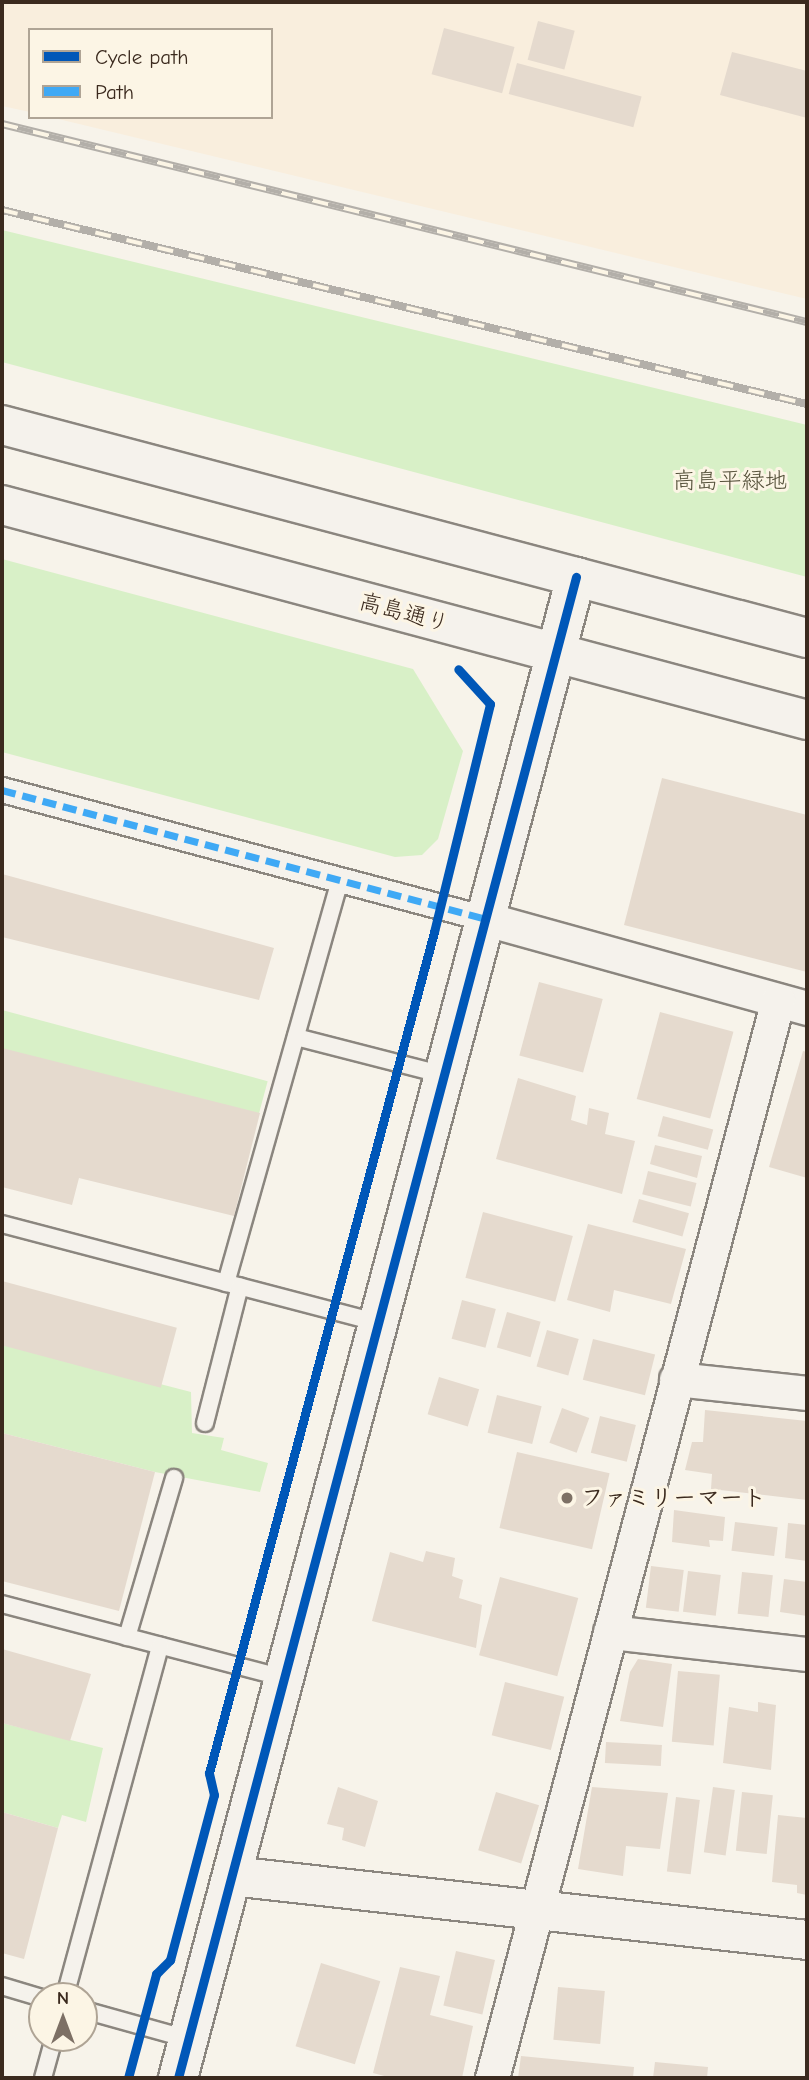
<!DOCTYPE html>
<html>
<head>
<meta charset="utf-8">
<style>
	body { margin:0 }
	#map { position:relative; width:809px; height:2080px; overflow:hidden; background:#f7f3ea; font-family:"Comic Neue","Klee One",sans-serif }
	div>[style] { position:absolute }
	[style*='--x'] { left:calc(var(--x)*1px); top:calc(var(--y)*1px); width:calc(var(--w)*1px); rotate:calc(var(--a)*1deg) }
	.built>* { inset:0; background:#f9eedd }
	.green>* { inset:0; background:#d8f0c7; transform-origin:0 0 }
	.building>* { inset:0; background:#e5dace; transform-origin:0 0 }
	.roads { filter:drop-shadow(2px 0 #8b867f) drop-shadow(-2px 0 #8b867f) drop-shadow(0 2px #8b867f) drop-shadow(0 -2px #8b867f) }
	.service>* { height:16px; margin:-8px; padding:0 8px; transform-origin:8px; border-radius:8px; background:#f5f2ec }
	.pedestrian>* { height:24px; margin:-12px; padding:0 12px; transform-origin:12px; border-radius:12px; background:#f5f2ec }
	.minor>* { height:33px; margin:-16.5px; padding:0 16.5px; transform-origin:16.5px; border-radius:16.5px; background:#f5f2ec }
	.tertiary>* { height:38px; margin:-19px; padding:0 19px; transform-origin:19px; border-radius:19px; background:#f5f2ec }
	.secondary>* { height:38px; margin:-19px; padding:0 19px; transform-origin:19px; border-radius:19px; background:#f5f2ec }
	.rail>* { height:8px; margin-top:-4px; transform-origin:0; background:repeating-linear-gradient(90deg,#fcf5e5 0 16px,#b3afa9 0 32px); box-sizing:border-box; border-block:2px solid #b3afa9 }
	.quiet>* { height:7px; margin-top:-3.5px; transform-origin:0; background:repeating-linear-gradient(90deg,#3fa9f5 0 14px,transparent 0 21px) }
	.cycleway>* { height:9px; margin:-4.5px; padding:0 4.5px; transform-origin:4.5px; border-radius:4.5px; background:#0057b8 }
	.dots>* { width:19px; height:19px; translate:-50% -50%; box-sizing:border-box; border:4px solid #fcf5e5; border-radius:50% }
	span { translate:-50% -50%; white-space:nowrap; text-align:center; line-height:1.15; -webkit-text-stroke:6px #fcf5e5; paint-order:stroke }
	.park-label { font-size:23px; color:#55513a }
	.street-label { font-size:23px; color:#3b2a1e }
	.poi-label { font-size:23px; color:#3b2a1e; font-weight:700 }
	.left { translate:0 -50%; text-align:left }
	.frame { position:absolute; inset:0; border:4px solid #3b2a1e; pointer-events:none }
	.legend { position:absolute; left:28px; top:28px; width:245px; height:91px; box-sizing:border-box; background:#fcf5e5; border:2px solid #afa495; margin:0; padding:9px 12px; list-style:none; font-size:21px; color:#3b2a1e }
	.legend li { display:flex; align-items:center; gap:14px; height:35px }
	.legend b { width:35px; border:2px solid #afa495 }
	.north { position:absolute; left:28px; top:1982px; width:70px; height:70px; box-sizing:border-box; background:#fcf5e5; border:2px solid #afa495; border-radius:50%; rotate:0deg; font-size:19px; font-weight:700; line-height:28px; text-align:center; color:#3b2a1e }
	.north::after { content:''; display:block; margin:auto; width:24px; height:32px; background:#7d7065; clip-path:polygon(50% 0,100% 100%,50% 72%,0 100%) }
</style>
</head>
<body>
<div id="map">
	<div class="built">
		<i style="clip-path:polygon(2px 2px,807px 2px,807px 299px,50px 117px,271px 117px,271px 30px,30px 30px,30px 112px,2px 106px)"></i>
	</div>
	<div class="green">
		<i style="clip-path:polygon(2px 230px,807px 425px,807px 577px,2px 362px)"></i>
		<i style="clip-path:polygon(2px 559px,413px 669px,463px 751px,438px 839px,422px 855px,395px 857px,2px 752px)"></i>
		<i style="left:2px;top:1010px;width:275px;height:38px;rotate:15deg"></i>
		<i style="clip-path:polygon(2px 1343px,191px 1392px,192px 1433px,224px 1438px,221px 1450px,268px 1463px,260px 1492px,155px 1472px,2px 1433px)"></i>
		<i style="clip-path:polygon(2px 1723px,103px 1748px,86px 1822px,62px 1815px,58px 1828px,2px 1812px)"></i>
	</div>
	<div class="building">
		<i style="left:538px;top:21px;width:38px;height:40px;rotate:15deg"></i>
		<i style="left:444px;top:28px;width:73px;height:48px;rotate:15deg"></i>
		<i style="clip-path:polygon(732px 52px,807px 71px,807px 118px,720px 95px)"></i>
		<i style="left:517px;top:63px;width:129px;height:32px;rotate:15deg"></i>
		<i style="clip-path:polygon(662px 778px,807px 815px,807px 972px,624px 925px)"></i>
		<i style="clip-path:polygon(2px 874px,274px 948px,259px 1000px,2px 937px)"></i>
		<i style="left:539px;top:982px;width:66px;height:76px;rotate:15deg"></i>
		<i style="left:660px;top:1012px;width:76px;height:90px;rotate:15deg"></i>
		<i style="clip-path:polygon(2px 1048px,260px 1113px,234px 1216px,79px 1178px,72px 1205px,2px 1187px)"></i>
		<i style="clip-path:polygon(803px 1051px,807px 1052px,807px 1178px,769px 1167px)"></i>
		<i style="clip-path:polygon(518px 1078px,576px 1096px,571px 1120px,587px 1125px,589px 1108px,609px 1113px,605px 1134px,635px 1141px,622px 1194px,496px 1159px)"></i>
		<i style="left:663px;top:1116px;width:52px;height:21px;rotate:15deg"></i>
		<i style="clip-path:polygon(655px 1145px,702px 1156px,697px 1178px,650px 1164px)"></i>
		<i style="left:648px;top:1171px;width:50px;height:24px;rotate:14deg"></i>
		<i style="left:639px;top:1199px;width:52px;height:24px;rotate:16deg"></i>
		<i style="left:483px;top:1212px;width:93px;height:68px;rotate:15deg"></i>
		<i style="clip-path:polygon(588px 1224px,686px 1249px,671px 1304px,614px 1290px,610px 1312px,567px 1300px)"></i>
		<i style="left:2px;top:1281px;width:181px;height:62px;rotate:15deg"></i>
		<i style="left:462px;top:1300px;width:35px;height:40px;rotate:15deg"></i>
		<i style="left:507px;top:1312px;width:35px;height:37px;rotate:16deg"></i>
		<i style="left:547px;top:1330px;width:33px;height:38px;rotate:16deg"></i>
		<i style="left:593px;top:1339px;width:64px;height:42px;rotate:14deg"></i>
		<i style="left:439px;top:1377px;width:42px;height:39px;rotate:17deg"></i>
		<i style="left:497px;top:1395px;width:46px;height:39px;rotate:14deg"></i>
		<i style="left:562px;top:1408px;width:29px;height:37px;rotate:20deg"></i>
		<i style="clip-path:polygon(705px 1410px,807px 1421px,807px 1500px,711px 1489px,712px 1474px,685px 1470px,692px 1442px,703px 1442px)"></i>
		<i style="left:600px;top:1416px;width:37px;height:38px;rotate:14deg"></i>
		<i style="clip-path:polygon(2px 1433px,155px 1472px,119px 1611px,2px 1581px)"></i>
		<i style="left:517px;top:1452px;width:95px;height:78px;rotate:13deg"></i>
		<i style="clip-path:polygon(674px 1510px,725px 1517px,723px 1541px,709px 1540px,710px 1547px,672px 1542px)"></i>
		<i style="left:735px;top:1522px;width:43px;height:29px;rotate:7deg"></i>
		<i style="clip-path:polygon(788px 1523px,807px 1525px,807px 1561px,785px 1558px)"></i>
		<i style="clip-path:polygon(426px 1551px,455px 1558px,452px 1576px,463px 1580px,459px 1598px,482px 1605px,476px 1648px,372px 1621px,390px 1552px,423px 1562px)"></i>
		<i style="left:651px;top:1566px;width:33px;height:42px;rotate:7deg"></i>
		<i style="left:688px;top:1571px;width:33px;height:41px;rotate:7deg"></i>
		<i style="left:742px;top:1572px;width:31px;height:42px;rotate:6deg"></i>
		<i style="left:500px;top:1577px;width:81px;height:81px;rotate:15deg"></i>
		<i style="clip-path:polygon(784px 1579px,807px 1582px,807px 1616px,780px 1612px)"></i>
		<i style="clip-path:polygon(2px 1649px,91px 1674px,70px 1741px,2px 1723px)"></i>
		<i style="clip-path:polygon(638px 1659px,672px 1664px,663px 1727px,620px 1721px,630px 1672px)"></i>
		<i style="left:678px;top:1671px;width:42px;height:71px;rotate:5deg"></i>
		<i style="left:505px;top:1682px;width:61px;height:55px;rotate:14deg"></i>
		<i style="clip-path:polygon(758px 1702px,776px 1705px,771px 1770px,723px 1763px,729px 1707px,758px 1712px)"></i>
		<i style="left:606px;top:1742px;width:56px;height:21px;rotate:3deg"></i>
		<i style="clip-path:polygon(338px 1787px,378px 1801px,365px 1847px,342px 1840px,344px 1828px,327px 1824px)"></i>
		<i style="clip-path:polygon(592px 1787px,668px 1793px,660px 1849px,626px 1846px,623px 1876px,578px 1869px)"></i>
		<i style="left:713px;top:1787px;width:22px;height:66px;rotate:8deg"></i>
		<i style="left:496px;top:1792px;width:45px;height:61px;rotate:17deg"></i>
		<i style="left:742px;top:1792px;width:31px;height:59px;rotate:6deg"></i>
		<i style="left:676px;top:1797px;width:24px;height:75px;rotate:7deg"></i>
		<i style="clip-path:polygon(2px 1812px,58px 1828px,24px 1959px,2px 1953px)"></i>
		<i style="clip-path:polygon(778px 1815px,807px 1818px,807px 1895px,797px 1893px,797px 1885px,772px 1882px)"></i>
		<i style="left:456px;top:1951px;width:40px;height:56px;rotate:13deg"></i>
		<i style="left:321px;top:1963px;width:62px;height:87px;rotate:17deg"></i>
		<i style="clip-path:polygon(400px 1967px,440px 1976px,430px 2015px,473px 2026px,462px 2078px,392px 2078px,373px 2073px)"></i>
		<i style="left:558px;top:1987px;width:47px;height:53px;rotate:5deg"></i>
		<i style="clip-path:polygon(521px 2056px,634px 2067px,633px 2078px,518px 2078px)"></i>
		<i style="clip-path:polygon(655px 2062px,708px 2067px,707px 2078px,653px 2078px)"></i>
	</div>
	<div class="roads">
		<div class="service">
			<i style="--x:296;--y:1037;--w:153;--a:14.4"></i>
			<i style="--x:2;--y:1224;--w:390;--a:14.7"></i>
			<i style="--x:226;--y:1283;--w:419;--a:-74.2"></i>
			<i style="--x:205;--y:1423;--w:141;--a:-75.7"></i>
			<i style="--x:2;--y:1604;--w:292;--a:14.7"></i>
			<i style="--x:127;--y:1637;--w:166;--a:-73.5"></i>
			<i style="--x:2;--y:1986;--w:42;--a:16.7"></i>
			<i style="--x:65;--y:1996;--w:363;--a:-74.8"></i>
			<i style="--x:84;--y:2010;--w:108;--a:15.6"></i>
			<i style="--x:43;--y:2078;--w:41;--a:-74.6"></i>
		</div>
		<div class="pedestrian">
			<i style="--x:2;--y:790;--w:501;--a:14.92"></i>
		</div>
		<div class="minor">
			<i style="--x:486;--y:919;--w:333;--a:15.5"></i>
			<i style="--x:676;--y:1379;--w:132;--a:6.1"></i>
			<i style="--x:610;--y:1632;--w:198;--a:6.4"></i>
			<i style="--x:492;--y:2078;--w:1115;--a:-75.14"></i>
		</div>
		<div class="tertiary">
			<i style="--x:232;--y:1876;--w:579;--a:6.35"></i>
			<i style="--x:178;--y:2078;--w:1553;--a:-75.15"></i>
		</div>
		<div class="secondary">
			<i style="--x:2;--y:425;--w:833;--a:14.82"></i>
			<i style="--x:2;--y:505;--w:833;--a:14.95"></i>
		</div>
	</div>
	<div class="rail">
		<i style="--x:2;--y:124;--w:829;--a:13.82"></i>
		<i style="--x:2;--y:210;--w:828;--a:13.55"></i>
	</div>
	<div class="quiet">
		<i style="--x:2;--y:790;--w:501;--a:14.92"></i>
	</div>
	<div class="cycleway">
		<i style="--x:128;--y:2078;--w:108;--a:-74.9"></i>
		<i style="--x:156;--y:1974;--w:20;--a:-45"></i>
		<i style="--x:170;--y:1960;--w:171;--a:-75.1"></i>
		<i style="--x:214;--y:1795;--w:23;--a:-103"></i>
		<i style="--x:209;--y:1773;--w:871;--a:-75.02"></i>
		<i style="--x:434;--y:932;--w:235;--a:-76.2"></i>
		<i style="--x:490;--y:704;--w:47;--a:-132.4"></i>
		<i style="--x:178;--y:2078;--w:1553;--a:-75.15"></i>
	</div>
	<div class="dots">
		<i style="left:567px;top:1498px;background:#7d7065"></i>
	</div>
	<div class="park-label">
		<span style="left:730px;top:481px">高島平緑地</span>
	</div>
	<div class="street-label">
		<span style="left:404px;top:613px;rotate:15deg">高島通り</span>
	</div>
	<div class="poi-label">
		<span class="left" style="left:581px;top:1498px">ファミリーマート</span>
	</div>
	<div class="frame"></div>
	<ul class="legend">
	<li><b style="height:9px;background:#0057b8"></b>Cycle path</li>
	<li><b style="height:9px;background:#3fa9f5"></b>Path</li>
	</ul>
	<div class="north">N</div>
</div>
</body>
</html>
